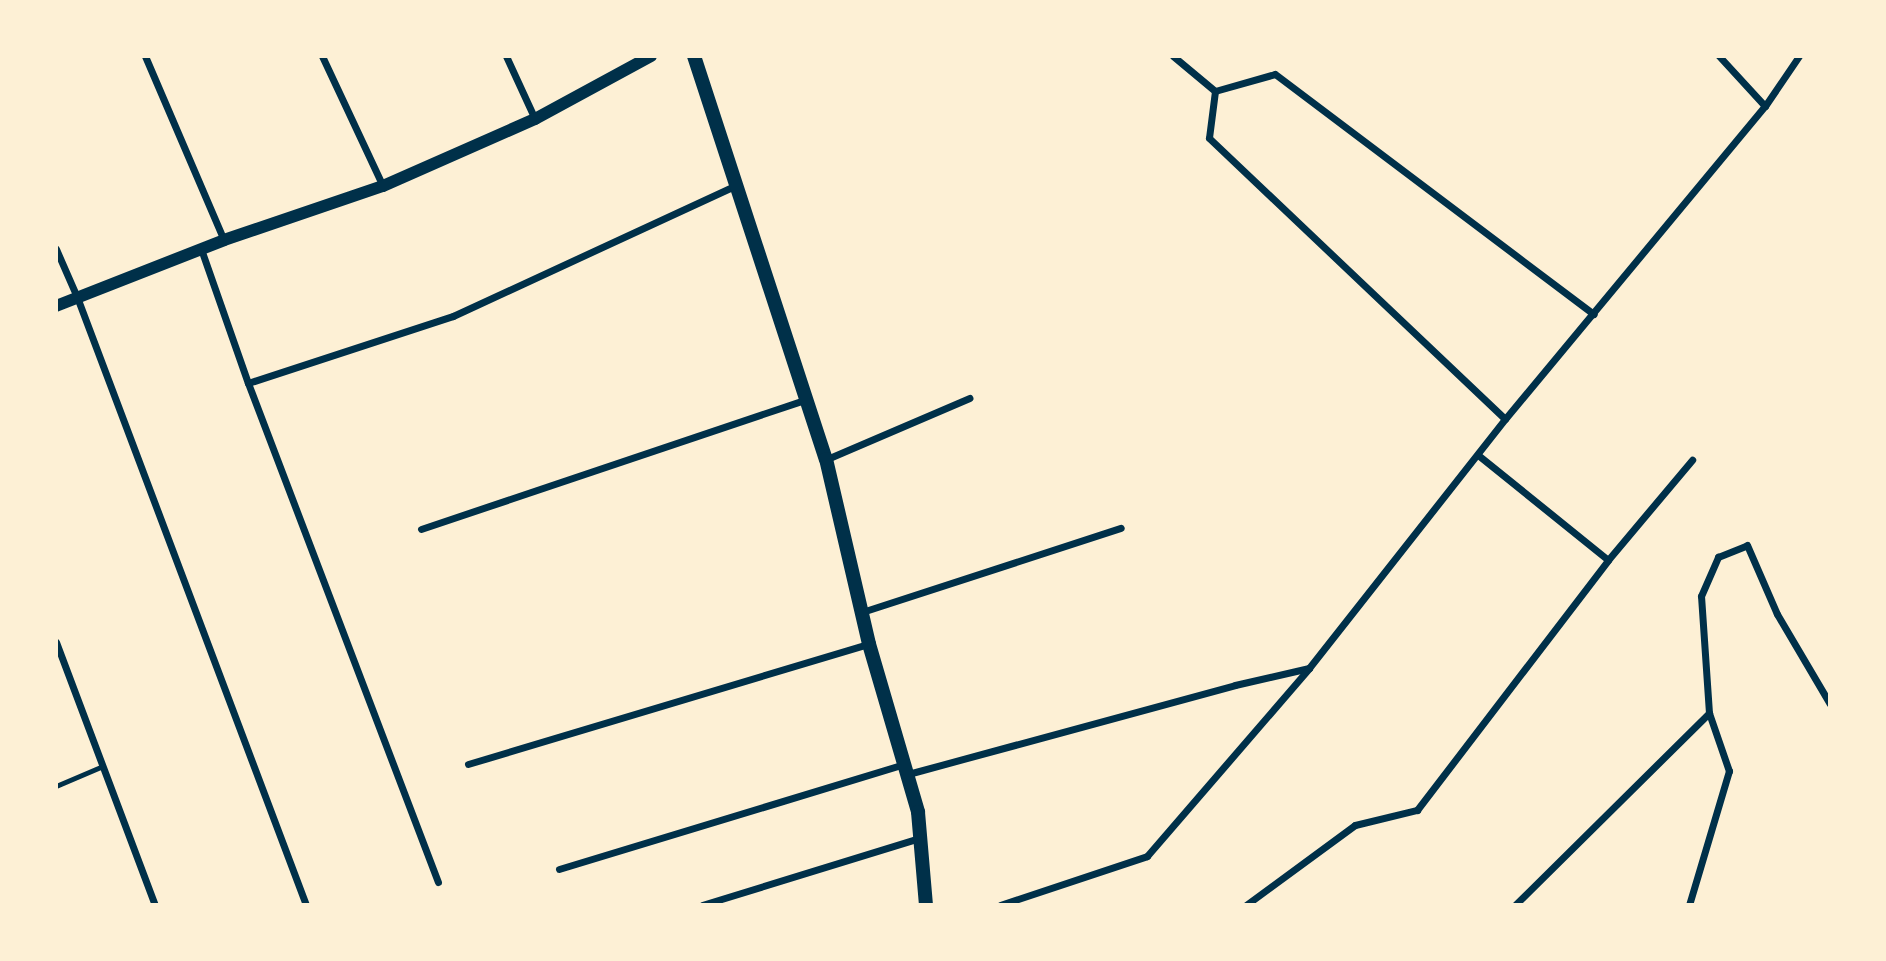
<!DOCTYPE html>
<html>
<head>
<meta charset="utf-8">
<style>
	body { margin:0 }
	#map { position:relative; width:1886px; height:961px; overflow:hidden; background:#fdf0d5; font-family:"Golos Text",sans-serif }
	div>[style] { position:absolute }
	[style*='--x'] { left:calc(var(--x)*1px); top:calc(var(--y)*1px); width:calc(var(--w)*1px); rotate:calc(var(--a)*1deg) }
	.service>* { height:5px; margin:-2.5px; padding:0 2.5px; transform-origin:2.5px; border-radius:2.5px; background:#003049 }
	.minor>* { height:7px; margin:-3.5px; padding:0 3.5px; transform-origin:3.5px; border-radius:3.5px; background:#003049 }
	.tertiary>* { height:12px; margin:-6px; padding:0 6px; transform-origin:6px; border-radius:6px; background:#003049 }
	.secondary>* { height:14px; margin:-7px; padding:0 7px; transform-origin:7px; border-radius:7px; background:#003049 }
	span { translate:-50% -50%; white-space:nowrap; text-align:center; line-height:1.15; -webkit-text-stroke:6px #fdf0d5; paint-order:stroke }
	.frame { position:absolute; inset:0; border:58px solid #fdf0d5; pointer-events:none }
</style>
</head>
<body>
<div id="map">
	<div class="service">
		<i style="--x:56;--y:786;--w:51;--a:-23.1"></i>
	</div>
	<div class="minor">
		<i style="--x:145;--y:56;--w:200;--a:66.8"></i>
		<i style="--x:322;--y:56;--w:144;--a:64.9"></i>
		<i style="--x:506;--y:56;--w:69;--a:65.3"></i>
		<i style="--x:1173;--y:56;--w:55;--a:39.8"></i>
		<i style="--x:1719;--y:56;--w:68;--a:47.4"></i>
		<i style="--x:1215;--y:91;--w:62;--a:-15.8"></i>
		<i style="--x:1275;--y:74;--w:399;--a:37"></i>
		<i style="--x:1215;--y:91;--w:47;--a:97.3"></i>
		<i style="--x:1209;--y:138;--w:408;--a:43.5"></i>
		<i style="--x:56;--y:249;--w:52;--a:66.4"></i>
		<i style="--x:77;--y:297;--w:650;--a:69.36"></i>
		<i style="--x:201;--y:249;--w:142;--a:70.7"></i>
		<i style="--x:248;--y:383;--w:534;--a:69.16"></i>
		<i style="--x:248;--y:383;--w:216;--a:-18.1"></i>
		<i style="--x:453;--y:316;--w:310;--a:-24.8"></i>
		<i style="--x:1478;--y:455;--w:167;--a:38.9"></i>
		<i style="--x:827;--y:459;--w:155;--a:-23.2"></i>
		<i style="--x:421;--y:529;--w:405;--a:-18.6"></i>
		<i style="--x:862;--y:612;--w:272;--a:-18"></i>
		<i style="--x:56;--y:642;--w:281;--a:69.4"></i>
		<i style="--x:468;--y:764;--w:419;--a:-16.7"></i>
		<i style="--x:908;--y:774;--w:339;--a:-15.2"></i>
		<i style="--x:1235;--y:685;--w:76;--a:-12.9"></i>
		<i style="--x:559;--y:869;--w:362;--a:-16.9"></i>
		<i style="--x:702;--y:905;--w:228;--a:-17.1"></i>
		<i style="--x:1000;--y:905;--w:155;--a:-18.4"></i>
		<i style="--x:1147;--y:856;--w:248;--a:-49.2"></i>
		<i style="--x:1309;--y:668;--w:317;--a:-51.8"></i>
		<i style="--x:1505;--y:419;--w:407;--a:-50.3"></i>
		<i style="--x:1765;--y:106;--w:60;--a:-55.8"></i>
		<i style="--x:1246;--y:905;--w:135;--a:-36.3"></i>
		<i style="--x:1355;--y:825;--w:64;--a:-13.6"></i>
		<i style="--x:1417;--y:810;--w:315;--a:-52.6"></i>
		<i style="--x:1608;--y:560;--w:131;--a:-50"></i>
		<i style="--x:1515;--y:905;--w:273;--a:-44.7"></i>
		<i style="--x:1689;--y:905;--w:140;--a:-73.4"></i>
		<i style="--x:1729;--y:771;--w:61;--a:-109"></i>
		<i style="--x:1709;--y:713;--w:117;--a:-93.9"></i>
		<i style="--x:1701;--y:596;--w:43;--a:-66.4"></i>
		<i style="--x:1718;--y:557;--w:31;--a:-22"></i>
		<i style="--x:1747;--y:545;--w:75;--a:66.5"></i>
		<i style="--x:1777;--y:614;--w:104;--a:59.5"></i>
	</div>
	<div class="tertiary">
		<i style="--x:56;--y:306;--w:180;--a:-21.4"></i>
		<i style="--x:224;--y:240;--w:168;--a:-18.8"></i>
		<i style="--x:383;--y:186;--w:166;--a:-23.8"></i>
		<i style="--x:535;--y:119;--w:132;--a:-28.5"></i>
	</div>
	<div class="secondary">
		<i style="--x:694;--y:56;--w:424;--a:71.9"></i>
		<i style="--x:826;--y:459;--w:190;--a:76.9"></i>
		<i style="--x:869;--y:644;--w:175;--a:73.7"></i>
		<i style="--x:918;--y:812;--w:93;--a:85.1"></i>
	</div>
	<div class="frame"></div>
</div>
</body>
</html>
